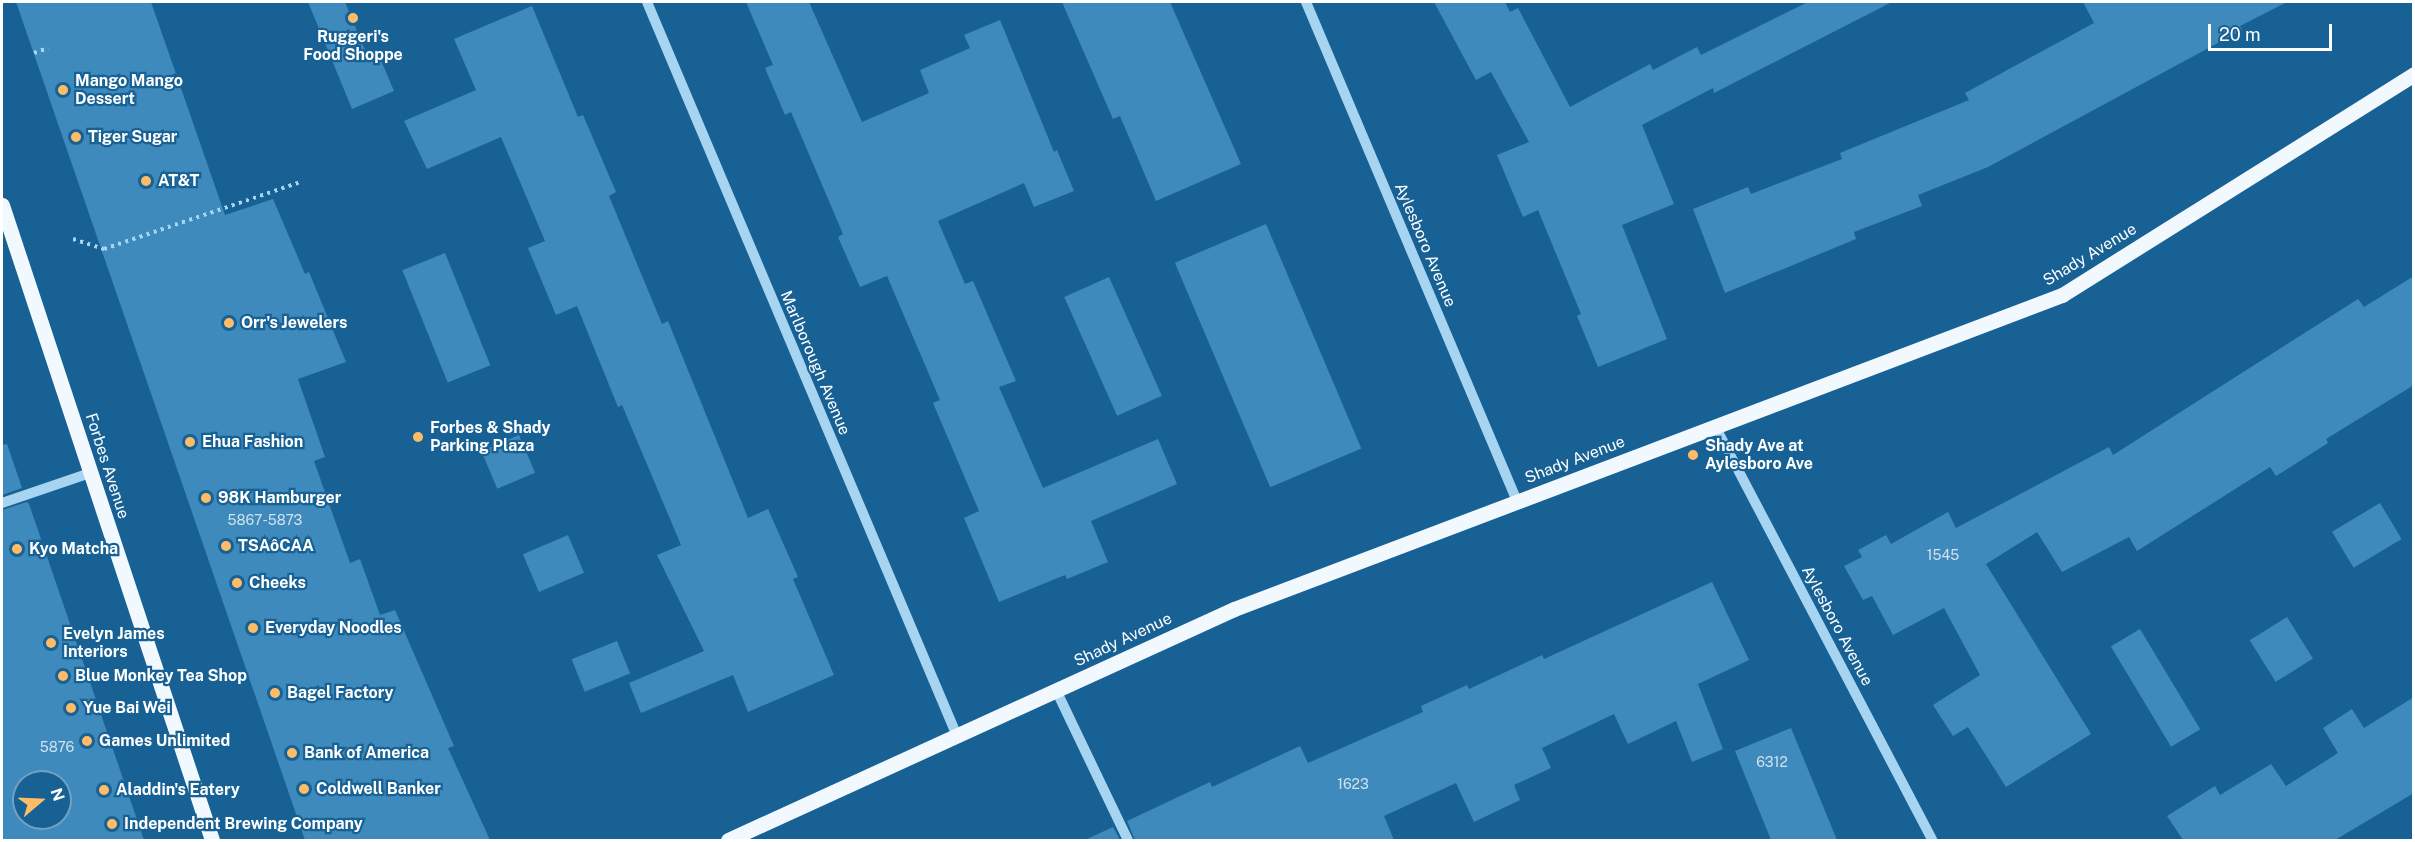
<!DOCTYPE html>
<html>
<head>
<meta charset="utf-8">
<style>
	body { margin:0 }
	#map { position:relative; width:2415px; height:842px; overflow:hidden; background:#176195; font-family:"Public Sans",sans-serif }
	div>[style] { position:absolute }
	[style*='--x'] { left:calc(var(--x)*1px); top:calc(var(--y)*1px); width:calc(var(--w)*1px); rotate:calc(var(--a)*1deg) }
	.building>* { inset:0; background:#3f8abc; transform-origin:0 0 }
	.path>* { height:4px; margin-top:-2px; transform-origin:0; background:repeating-linear-gradient(90deg,#a7d4f1 0 3px,transparent 0 7.5px) }
	.minor>* { height:10px; margin:-5px; padding:0 5px; transform-origin:5px; border-radius:5px; background:#a7d4f1 }
	.major>* { height:15px; margin:-7.5px; padding:0 7.5px; transform-origin:7.5px; border-radius:7.5px; background:#f1f9ff }
	.dots>* { width:16px; height:16px; translate:-50% -50%; box-sizing:border-box; border:3px solid #176195; border-radius:50% }
	span { translate:-50% -50%; white-space:nowrap; text-align:center; line-height:1.15; -webkit-text-stroke:4.5px #176195; paint-order:stroke }
	.number-label { font-size:14px; color:#cfe2ee }
	.number-label span { -webkit-text-stroke-width:0 }
	.poi-label { font-size:16px; color:#fff; font-weight:700 }
	.left { translate:0 -50%; text-align:left }
	.street-label { font-size:16px; color:#fff }
	.frame { position:absolute; inset:0; border:3px solid #fff; pointer-events:none }
	.north { position:absolute; left:12px; top:770px; width:60px; height:60px; box-sizing:border-box; background:#176195; border:2px solid #74a0bf; border-radius:50%; rotate:71deg; font-size:16px; font-weight:700; line-height:24px; text-align:center; color:#fff }
	.north::after { content:''; display:block; margin:auto; width:21px; height:27px; background:#ffbc67; clip-path:polygon(50% 0,100% 100%,50% 72%,0 100%) }
	.scale { position:absolute; left:2208px; top:24px; width:124px; height:27px; box-sizing:border-box; border:3px solid #fff; border-top:0; padding-left:8px; font-size:18px; line-height:21px; white-space:nowrap; color:#fff; -webkit-text-stroke:4px #176195; paint-order:stroke }
</style>
</head>
<body>
<div id="map">
	<div class="building">
		<i style="clip-path:polygon(16px 2px,151px 2px,225px 215px,273px 199px,305px 274px,309px 272px,346px 362px,298px 379px,325px 457px,314px 461px,350px 563px,360px 559px,380px 615px,395px 610px,454px 746px,448px 748px,490px 840px,305px 840px)"></i>
		<i style="clip-path:polygon(308px 2px,345px 2px,367px 55px,377px 51px,394px 91px,352px 109px)"></i>
		<i style="clip-path:polygon(746px 2px,809px 2px,862px 122px,929px 93px,920px 70px,970px 48px,964px 35px,1000px 20px,1054px 152px,1057px 150px,1074px 191px,1034px 207px,1024px 183px,938px 221px,965px 284px,973px 281px,1016px 381px,999px 387px,1043px 488px,1158px 439px,1177px 484px,1091px 521px,1108px 562px,1067px 579px,1065px 575px,999px 602px,964px 518px,979px 511px,933px 403px,940px 400px,887px 276px,860px 287px,838px 237px,843px 234px,791px 112px,785px 115px,765px 68px,773px 65px)"></i>
		<i style="clip-path:polygon(1062px 2px,1170px 2px,1241px 164px,1156px 201px,1120px 116px,1113px 119px)"></i>
		<i style="clip-path:polygon(1434px 2px,1505px 2px,1510px 12px,1518px 8px,1570px 107px,1650px 64px,1653px 70px,1697px 47px,1701px 55px,1808px 2px,1892px 2px,1714px 93px,1713px 88px,1642px 125px,1674px 204px,1622px 225px,1667px 339px,1598px 367px,1577px 316px,1581px 314px,1538px 210px,1523px 217px,1497px 155px,1529px 142px,1491px 72px,1476px 80px)"></i>
		<i style="clip-path:polygon(2083px 2px,2287px 2px,2240px 26px,2242px 30px,1988px 167px,1918px 195px,1922px 206px,1854px 232px,1856px 239px,1725px 293px,1693px 209px,1748px 187px,1751px 194px,1842px 159px,1840px 153px,1969px 100px,1965px 93px,2094px 23px)"></i>
		<i style="clip-path:polygon(532px 6px,578px 117px,583px 115px,616px 192px,609px 196px,662px 324px,668px 321px,748px 518px,768px 509px,798px 577px,793px 579px,834px 675px,748px 712px,733px 675px,641px 713px,629px 683px,704px 651px,657px 555px,681px 545px,622px 405px,618px 407px,577px 306px,556px 315px,528px 248px,545px 241px,501px 137px,427px 169px,404px 121px,476px 90px,454px 39px)"></i>
		<i style="left:1266px;top:224px;width:244px;height:99px;rotate:67deg"></i>
		<i style="left:445px;top:253px;width:121px;height:46px;rotate:68deg"></i>
		<i style="clip-path:polygon(2414px 276px,2414px 385px,2326px 439px,2328px 443px,2276px 476px,2270px 467px,2137px 551px,2129px 537px,2062px 572px,2037px 532px,1986px 564px,2091px 734px,2006px 787px,1968px 727px,1953px 736px,1933px 705px,1980px 675px,1944px 608px,1893px 635px,1872px 596px,1863px 600px,1844px 566px,1862px 557px,1858px 550px,1886px 535px,1891px 544px,1948px 512px,1956px 528px,2109px 447px,2113px 455px,2358px 299px,2364px 307px)"></i>
		<i style="left:1109px;top:277px;width:130px;height:49px;rotate:66deg"></i>
		<i style="left:519px;top:435px;width:41px;height:41px;rotate:67deg"></i>
		<i style="clip-path:polygon(7px 444px,22px 488px,2px 495px,2px 445px)"></i>
		<i style="clip-path:polygon(evenodd,27px 502px,29px 504px,144px 840px,2px 840px,2px 510px,27px 502px,24px 782px,60px 782px,60px 818px,24px 818px,24px 782px)"></i>
		<i style="left:2380px;top:503px;width:42px;height:56px;rotate:59deg"></i>
		<i style="left:568px;top:535px;width:41px;height:49px;rotate:67deg"></i>
		<i style="clip-path:polygon(1712px 582px,1749px 660px,1698px 684px,1723px 749px,1692px 762px,1676px 721px,1628px 744px,1614px 714px,1542px 748px,1551px 768px,1514px 785px,1520px 800px,1474px 822px,1456px 783px,1384px 816px,1394px 840px,1135px 840px,1127px 821px,1210px 782px,1212px 787px,1300px 746px,1308px 763px,1423px 712px,1421px 706px,1467px 685px,1469px 689px,1542px 655px,1544px 659px)"></i>
		<i style="left:2287px;top:617px;width:49px;height:44px;rotate:58deg"></i>
		<i style="left:2140px;top:629px;width:117px;height:34px;rotate:59deg"></i>
		<i style="left:617px;top:641px;width:35px;height:49px;rotate:68deg"></i>
		<i style="clip-path:polygon(2414px 697px,2414px 793px,2335px 840px,2183px 840px,2167px 816px,2215px 786px,2220px 795px,2271px 764px,2286px 786px,2338px 753px,2323px 728px,2352px 709px,2364px 728px)"></i>
		<i style="clip-path:polygon(1791px 728px,1837px 840px,1771px 840px,1735px 751px)"></i>
		<i style="clip-path:polygon(1113px 827px,1120px 840px,1085px 840px)"></i>
	</div>
	<div class="path">
		<i style="--x:34;--y:53;--w:15;--a:-20"></i>
		<i style="--x:73;--y:239;--w:33;--a:18"></i>
		<i style="--x:104;--y:249;--w:208;--a:-18.8"></i>
	</div>
	<div class="minor">
		<i style="--x:647;--y:2;--w:797;--a:67.1"></i>
		<i style="--x:1306;--y:2;--w:542;--a:67.08"></i>
		<i style="--x:1715;--y:426;--w:467;--a:62.3"></i>
		<i style="--x:2;--y:503;--w:93;--a:-18.8"></i>
		<i style="--x:1056;--y:690;--w:166;--a:64.4"></i>
	</div>
	<div class="major">
		<i style="--x:2;--y:205;--w:669;--a:71.7"></i>
		<i style="--x:728;--y:840;--w:556;--a:-24.54"></i>
		<i style="--x:1234;--y:609;--w:886;--a:-20.77"></i>
		<i style="--x:2062;--y:295;--w:416;--a:-32.1"></i>
	</div>
	<div class="dots">
		<i style="left:353px;top:18px;background:#ffbc67"></i>
		<i style="left:63px;top:90px;background:#ffbc67"></i>
		<i style="left:76px;top:137px;background:#ffbc67"></i>
		<i style="left:146px;top:181px;background:#ffbc67"></i>
		<i style="left:229px;top:323px;background:#ffbc67"></i>
		<i style="left:418px;top:437px;background:#ffbc67"></i>
		<i style="left:190px;top:442px;background:#ffbc67"></i>
		<i style="left:1693px;top:455px;background:#ffbc67"></i>
		<i style="left:206px;top:498px;background:#ffbc67"></i>
		<i style="left:226px;top:546px;background:#ffbc67"></i>
		<i style="left:17px;top:549px;background:#ffbc67"></i>
		<i style="left:237px;top:583px;background:#ffbc67"></i>
		<i style="left:253px;top:628px;background:#ffbc67"></i>
		<i style="left:51px;top:643px;background:#ffbc67"></i>
		<i style="left:63px;top:676px;background:#ffbc67"></i>
		<i style="left:275px;top:693px;background:#ffbc67"></i>
		<i style="left:71px;top:708px;background:#ffbc67"></i>
		<i style="left:87px;top:741px;background:#ffbc67"></i>
		<i style="left:292px;top:753px;background:#ffbc67"></i>
		<i style="left:304px;top:789px;background:#ffbc67"></i>
		<i style="left:104px;top:790px;background:#ffbc67"></i>
		<i style="left:112px;top:824px;background:#ffbc67"></i>
	</div>
	<div class="number-label">
		<span style="left:265px;top:520px">5867-5873</span>
		<span style="left:1943px;top:555px">1545</span>
		<span style="left:57px;top:747px">5876</span>
		<span style="left:1772px;top:762px">6312</span>
		<span style="left:1353px;top:784px">1623</span>
	</div>
	<div class="poi-label">
		<span style="left:353px;top:46px">Ruggeri's<br>Food Shoppe</span>
		<span class="left" style="left:75px;top:90px">Mango Mango<br>Dessert</span>
		<span class="left" style="left:88px;top:137px">Tiger Sugar</span>
		<span class="left" style="left:158px;top:181px">AT&amp;T</span>
		<span class="left" style="left:241px;top:323px">Orr's Jewelers</span>
		<span class="left" style="left:430px;top:437px">Forbes &amp; Shady<br>Parking Plaza</span>
		<span class="left" style="left:202px;top:442px">Ehua Fashion</span>
		<span class="left" style="left:1705px;top:455px">Shady Ave at<br>Aylesboro Ave</span>
		<span class="left" style="left:218px;top:498px">98K Hamburger</span>
		<span class="left" style="left:238px;top:546px">TSAôCAA</span>
		<span class="left" style="left:29px;top:549px">Kyo Matcha</span>
		<span class="left" style="left:249px;top:583px">Cheeks</span>
		<span class="left" style="left:265px;top:628px">Everyday Noodles</span>
		<span class="left" style="left:63px;top:643px">Evelyn James<br>Interiors</span>
		<span class="left" style="left:75px;top:676px">Blue Monkey Tea Shop</span>
		<span class="left" style="left:287px;top:693px">Bagel Factory</span>
		<span class="left" style="left:83px;top:708px">Yue Bai Wei</span>
		<span class="left" style="left:99px;top:741px">Games Unlimited</span>
		<span class="left" style="left:304px;top:753px">Bank of America</span>
		<span class="left" style="left:316px;top:789px">Coldwell Banker</span>
		<span class="left" style="left:116px;top:790px">Aladdin's Eatery</span>
		<span class="left" style="left:124px;top:824px">Independent Brewing Company</span>
	</div>
	<div class="street-label">
		<span style="left:1425px;top:245px;rotate:67deg">Aylesboro Avenue</span>
		<span style="left:2090px;top:255px;rotate:-31deg">Shady Avenue</span>
		<span style="left:815px;top:363px;rotate:67deg">Marlborough Avenue</span>
		<span style="left:1575px;top:460px;rotate:-21deg">Shady Avenue</span>
		<span style="left:107px;top:466px;rotate:72deg">Forbes Avenue</span>
		<span style="left:1837px;top:626px;rotate:62deg">Aylesboro Avenue</span>
		<span style="left:1123px;top:640px;rotate:-25deg">Shady Avenue</span>
	</div>
	<div class="frame"></div>
	<div class="north">N</div>
	<div class="scale">20 m</div>
</div>
</body>
</html>
